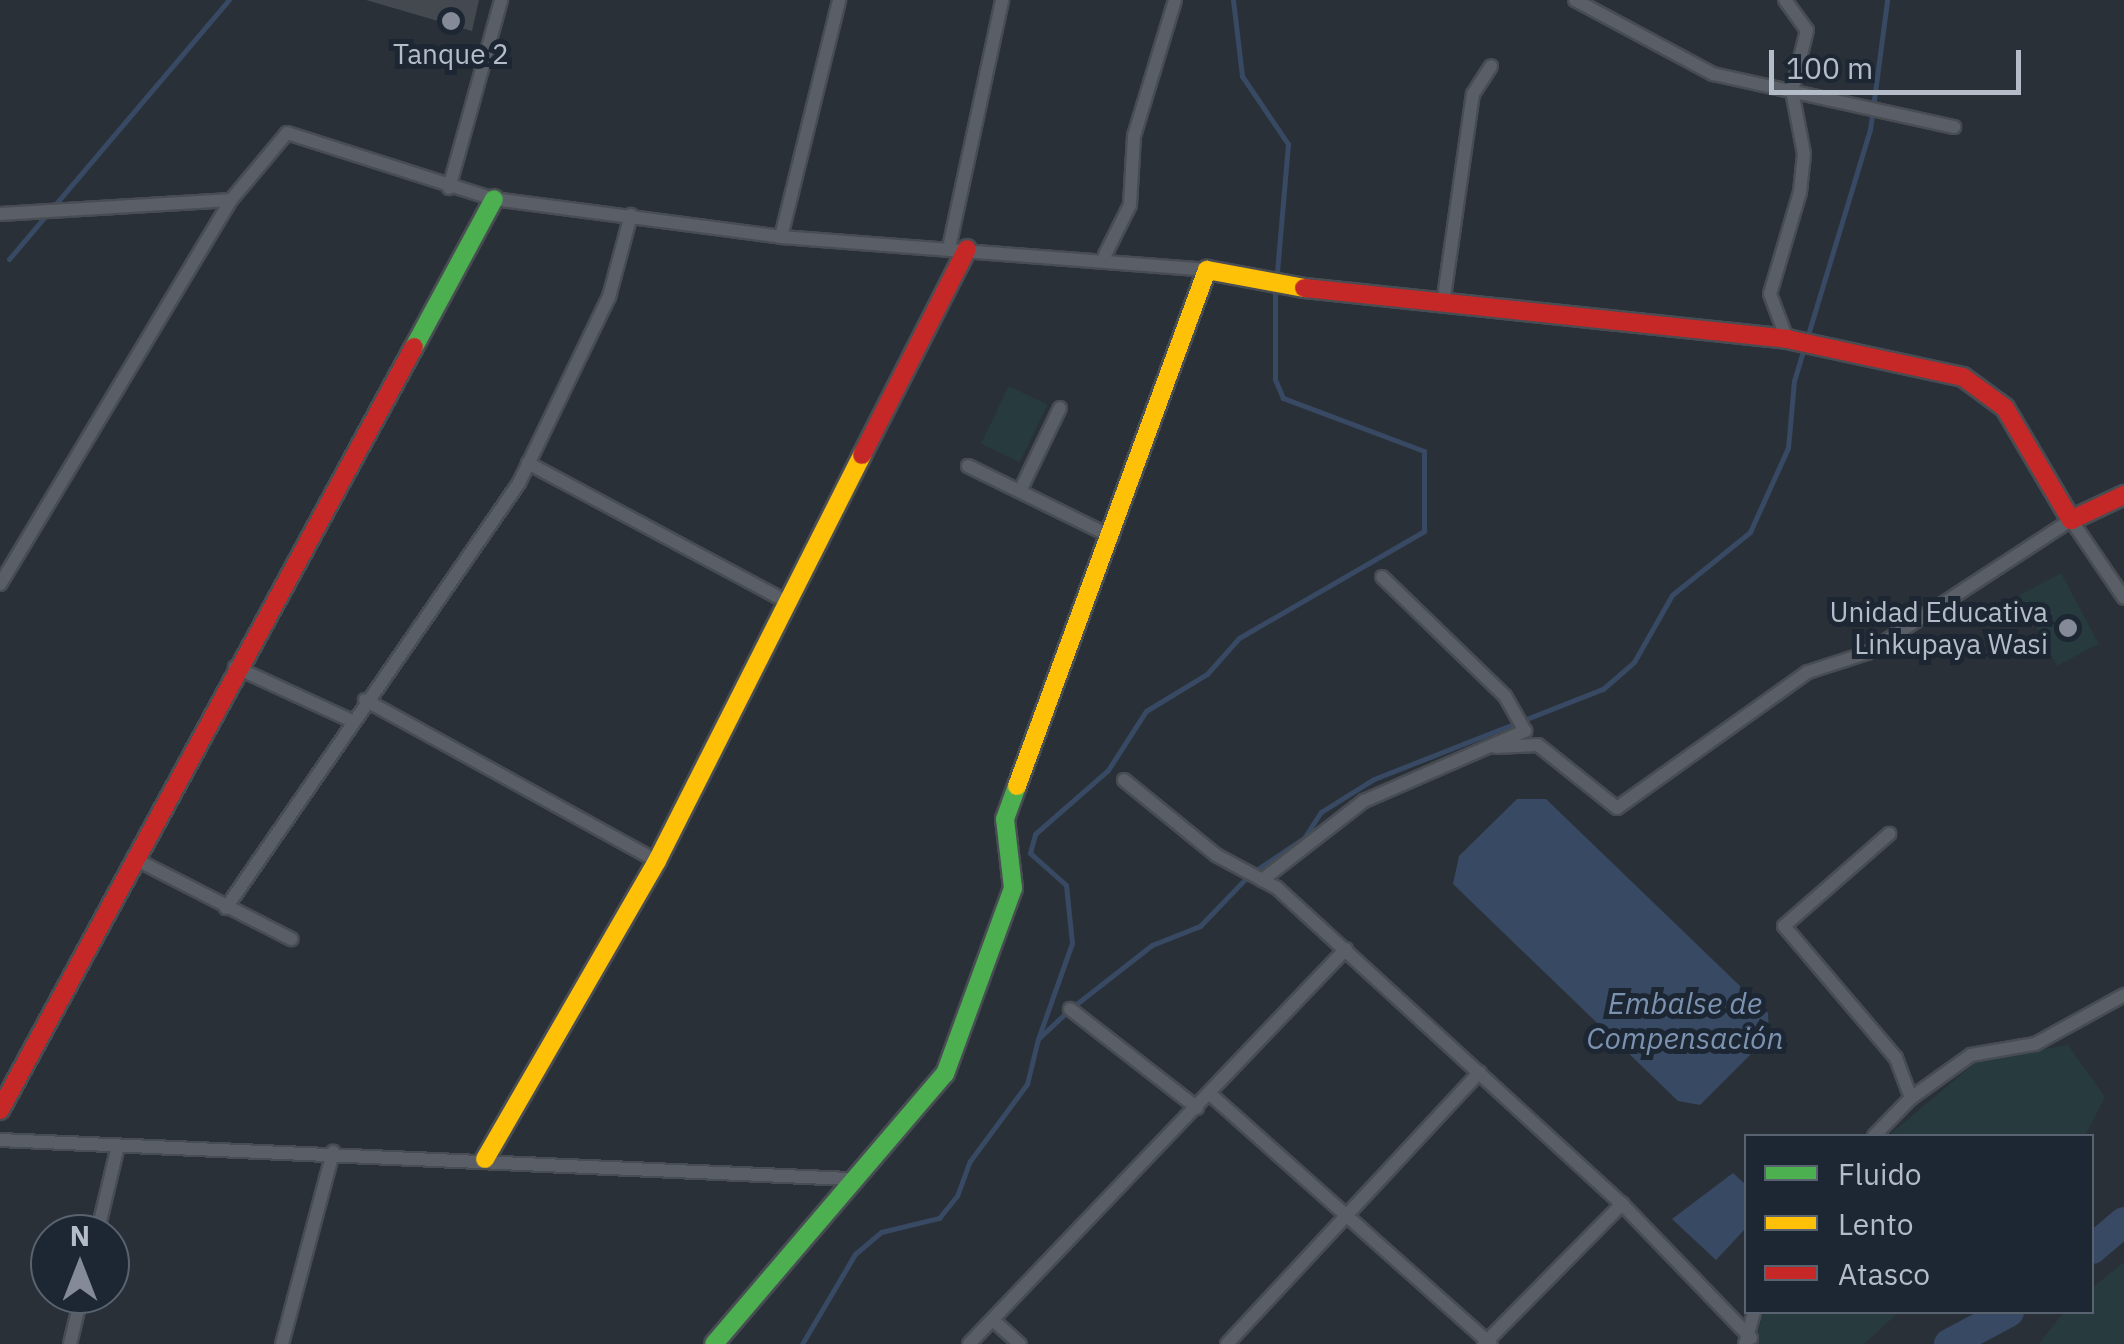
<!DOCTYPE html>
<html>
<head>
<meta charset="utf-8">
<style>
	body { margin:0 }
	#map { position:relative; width:2124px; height:1344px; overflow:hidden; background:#2a3038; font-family:"IBM Plex Sans",sans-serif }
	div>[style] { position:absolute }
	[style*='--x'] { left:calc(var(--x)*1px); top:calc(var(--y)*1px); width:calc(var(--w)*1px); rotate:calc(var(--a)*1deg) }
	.green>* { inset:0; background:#273a3e; transform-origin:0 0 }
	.water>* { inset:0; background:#384963 }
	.stream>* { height:5px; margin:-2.5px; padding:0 2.5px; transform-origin:2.5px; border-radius:2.5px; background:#384963 }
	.river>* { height:30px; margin:-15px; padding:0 15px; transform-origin:15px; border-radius:15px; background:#384963 }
	.building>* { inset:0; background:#444950 }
	.roads { filter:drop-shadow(2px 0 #484c53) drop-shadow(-2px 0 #484c53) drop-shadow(0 2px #484c53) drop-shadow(0 -2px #484c53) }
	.street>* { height:12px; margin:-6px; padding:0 6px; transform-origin:6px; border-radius:6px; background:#5a5e66 }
	.fast>* { height:18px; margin:-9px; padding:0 9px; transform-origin:9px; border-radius:9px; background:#4caf50 }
	.slow>* { height:18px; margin:-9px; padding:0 9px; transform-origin:9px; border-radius:9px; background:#ffc107 }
	.jam>* { height:18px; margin:-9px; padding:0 9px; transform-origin:9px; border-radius:9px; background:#c62828 }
	.dots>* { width:28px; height:28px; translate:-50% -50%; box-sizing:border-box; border:5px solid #1d2633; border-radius:50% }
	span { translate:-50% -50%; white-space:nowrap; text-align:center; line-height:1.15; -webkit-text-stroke:10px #1d2633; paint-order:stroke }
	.poi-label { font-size:28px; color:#b4bcc9 }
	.right { translate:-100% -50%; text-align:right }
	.water-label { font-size:30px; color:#7c92b1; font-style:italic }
	.legend { position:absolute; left:1744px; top:1134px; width:350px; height:180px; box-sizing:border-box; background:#1d2633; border:2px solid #59626f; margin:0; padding:12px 18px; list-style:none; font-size:30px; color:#b4bcc9 }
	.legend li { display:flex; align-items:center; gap:20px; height:50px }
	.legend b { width:50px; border:2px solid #59626f }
	.north { position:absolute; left:30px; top:1214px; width:100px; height:100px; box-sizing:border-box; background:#1d2633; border:2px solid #59626f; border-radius:50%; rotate:0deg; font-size:28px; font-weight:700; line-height:40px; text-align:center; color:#b4bcc9 }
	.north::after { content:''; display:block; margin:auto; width:35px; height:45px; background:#848b96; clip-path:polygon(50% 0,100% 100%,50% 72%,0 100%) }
	.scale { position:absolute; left:1769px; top:50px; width:252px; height:45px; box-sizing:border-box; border:5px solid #b4bcc9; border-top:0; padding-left:12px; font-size:30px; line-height:35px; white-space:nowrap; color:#b4bcc9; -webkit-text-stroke:8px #1d2633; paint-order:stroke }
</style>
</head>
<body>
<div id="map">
	<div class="green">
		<i style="left:1009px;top:386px;width:43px;height:64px;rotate:26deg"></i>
		<i style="left:2061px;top:573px;width:80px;height:47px;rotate:62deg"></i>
		<i style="clip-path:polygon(2068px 1045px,2105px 1097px,2085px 1136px,1888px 1136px,1977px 1061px)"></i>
		<i style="clip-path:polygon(2124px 1262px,2124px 1344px,2039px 1344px,2064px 1312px,2092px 1312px,2092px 1288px)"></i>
		<i style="clip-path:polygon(1763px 1312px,1899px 1312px,1864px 1344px,1755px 1344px)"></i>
	</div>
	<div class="water">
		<i style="clip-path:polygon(1517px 799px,1546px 799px,1768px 1013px,1769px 1036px,1700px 1105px,1678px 1101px,1453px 884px,1459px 856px)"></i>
		<i style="clip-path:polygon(1733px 1173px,1746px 1185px,1746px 1228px,1716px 1260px,1672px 1219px)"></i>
	</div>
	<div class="stream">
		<i style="--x:1233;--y:0;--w:77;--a:83.2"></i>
		<i style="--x:1242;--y:76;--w:82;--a:55.9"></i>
		<i style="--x:1288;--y:144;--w:128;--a:94.9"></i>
		<i style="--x:9;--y:259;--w:340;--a:-49.7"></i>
		<i style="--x:1038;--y:1039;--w:102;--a:-70.5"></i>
		<i style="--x:1072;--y:943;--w:58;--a:-95.9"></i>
		<i style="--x:1066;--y:885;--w:48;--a:-138.4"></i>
		<i style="--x:1030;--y:853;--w:20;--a:-75"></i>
		<i style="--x:1035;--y:834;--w:97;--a:-41.2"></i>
		<i style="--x:1108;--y:770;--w:70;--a:-57.2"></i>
		<i style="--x:1146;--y:711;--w:71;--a:-31.2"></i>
		<i style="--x:1207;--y:674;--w:48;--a:-48.4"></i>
		<i style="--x:1239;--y:638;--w:214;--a:-30"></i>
		<i style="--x:1424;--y:531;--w:80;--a:-90"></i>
		<i style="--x:1424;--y:451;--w:151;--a:-159.4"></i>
		<i style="--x:1283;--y:398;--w:21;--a:-113"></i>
		<i style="--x:1275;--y:379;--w:85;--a:-90"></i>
		<i style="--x:802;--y:1344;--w:104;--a:-59.5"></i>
		<i style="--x:855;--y:1254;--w:34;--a:-40"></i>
		<i style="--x:881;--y:1232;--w:60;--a:-13.6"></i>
		<i style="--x:939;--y:1218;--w:28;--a:-51"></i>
		<i style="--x:957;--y:1196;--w:37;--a:-70"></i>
		<i style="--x:970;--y:1161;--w:96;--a:-53.5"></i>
		<i style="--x:1027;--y:1084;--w:46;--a:-76.3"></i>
		<i style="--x:1038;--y:1039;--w:44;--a:-43.2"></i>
		<i style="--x:1070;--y:1009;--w:104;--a:-38"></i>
		<i style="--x:1152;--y:945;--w:52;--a:-21.6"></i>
		<i style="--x:1200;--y:926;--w:72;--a:-46.1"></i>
		<i style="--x:1250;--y:874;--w:65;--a:-33.7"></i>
		<i style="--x:1304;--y:838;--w:31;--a:-57"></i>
		<i style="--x:1321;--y:812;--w:62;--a:-31.9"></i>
		<i style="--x:1374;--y:779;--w:246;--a:-21.5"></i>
		<i style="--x:1603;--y:689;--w:41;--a:-41.1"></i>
		<i style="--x:1634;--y:662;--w:77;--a:-60.4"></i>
		<i style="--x:1672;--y:595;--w:100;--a:-38.9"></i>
		<i style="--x:1750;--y:532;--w:92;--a:-65.7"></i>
		<i style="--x:1788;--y:448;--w:67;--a:-84.9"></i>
		<i style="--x:1794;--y:381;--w:262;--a:-73.2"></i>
		<i style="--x:1870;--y:130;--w:131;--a:-82.5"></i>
	</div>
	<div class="river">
		<i style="--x:2092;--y:1249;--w:42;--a:-40.2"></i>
		<i style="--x:1949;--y:1344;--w:68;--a:-28.1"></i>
	</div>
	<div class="building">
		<i style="clip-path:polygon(366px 0,479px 0,472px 31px)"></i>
	</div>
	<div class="roads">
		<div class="street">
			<i style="--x:1575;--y:0;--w:157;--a:28.2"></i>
			<i style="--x:1713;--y:74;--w:247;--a:12.4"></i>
			<i style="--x:1785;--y:0;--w:37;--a:54"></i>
			<i style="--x:1807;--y:30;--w:63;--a:103.8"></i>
			<i style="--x:1792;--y:91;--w:64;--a:79.2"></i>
			<i style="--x:1804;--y:154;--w:38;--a:96"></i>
			<i style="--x:1800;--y:192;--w:106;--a:106.4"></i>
			<i style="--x:1770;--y:294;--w:48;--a:69.3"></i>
			<i style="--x:449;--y:188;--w:195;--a:-74.5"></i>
			<i style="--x:231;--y:200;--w:87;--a:-50.1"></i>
			<i style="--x:287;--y:133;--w:217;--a:17.7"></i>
			<i style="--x:494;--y:199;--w:290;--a:7.5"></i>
			<i style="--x:781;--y:237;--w:427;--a:4.4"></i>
			<i style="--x:0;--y:214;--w:231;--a:-3.5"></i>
			<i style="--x:231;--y:200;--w:448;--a:121"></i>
			<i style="--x:781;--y:237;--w:244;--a:-76.2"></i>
			<i style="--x:949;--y:248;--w:254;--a:-77.9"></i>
			<i style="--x:1105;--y:255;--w:56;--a:-63.4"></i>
			<i style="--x:1130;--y:205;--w:69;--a:-86.7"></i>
			<i style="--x:1134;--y:136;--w:142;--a:-73.2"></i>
			<i style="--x:1443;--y:304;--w:212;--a:-81.9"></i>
			<i style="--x:1473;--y:94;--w:33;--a:-57"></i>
			<i style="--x:528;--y:463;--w:294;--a:28.2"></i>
			<i style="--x:968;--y:466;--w:161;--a:26.2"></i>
			<i style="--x:1020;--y:491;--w:92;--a:-64.3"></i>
			<i style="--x:235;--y:667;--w:127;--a:24.7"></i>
			<i style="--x:365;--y:700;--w:333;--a:28.9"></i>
			<i style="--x:1496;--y:747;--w:42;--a:-2.7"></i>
			<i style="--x:1538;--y:745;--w:101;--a:38.6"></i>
			<i style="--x:1617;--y:808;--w:234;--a:-35.5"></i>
			<i style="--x:1808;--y:672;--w:62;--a:-17.9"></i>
			<i style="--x:1867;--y:653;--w:244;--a:-33.1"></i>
			<i style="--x:2071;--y:520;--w:94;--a:55.8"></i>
			<i style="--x:1124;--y:780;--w:119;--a:39.2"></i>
			<i style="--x:1216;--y:855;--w:69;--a:28.4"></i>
			<i style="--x:1277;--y:888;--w:468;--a:42.5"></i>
			<i style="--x:1622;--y:1204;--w:186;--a:46.1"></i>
			<i style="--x:133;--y:858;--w:178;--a:27.1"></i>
			<i style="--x:1262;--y:880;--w:129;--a:-37.8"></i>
			<i style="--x:1364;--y:801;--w:176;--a:-23.5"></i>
			<i style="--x:1525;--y:731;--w:40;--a:-119.7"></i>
			<i style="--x:1505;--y:696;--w:171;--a:-135.9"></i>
			<i style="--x:226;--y:908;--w:516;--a:-55.42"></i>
			<i style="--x:519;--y:483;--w:207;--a:-64.2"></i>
			<i style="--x:609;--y:297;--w:85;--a:-75"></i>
			<i style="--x:1070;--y:1009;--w:161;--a:37.9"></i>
			<i style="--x:1210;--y:1094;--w:376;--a:41.7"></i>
			<i style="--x:1911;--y:1098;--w:74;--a:-35.6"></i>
			<i style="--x:1971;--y:1055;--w:65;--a:-9.8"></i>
			<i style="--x:2035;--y:1044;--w:102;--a:-28.8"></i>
			<i style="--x:1874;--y:1136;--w:53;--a:-45.8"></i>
			<i style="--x:1911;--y:1098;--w:43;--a:-110.6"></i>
			<i style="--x:1896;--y:1058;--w:173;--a:-130.3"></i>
			<i style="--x:1784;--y:926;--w:140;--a:-41.2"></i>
			<i style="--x:0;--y:1140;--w:850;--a:2.63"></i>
			<i style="--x:97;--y:1234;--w:90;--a:-76.6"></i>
			<i style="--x:993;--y:1320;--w:36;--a:42"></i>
			<i style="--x:70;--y:1344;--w:51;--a:-76.5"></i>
			<i style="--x:282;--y:1344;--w:199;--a:-75.1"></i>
			<i style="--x:969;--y:1344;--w:546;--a:-46.34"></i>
			<i style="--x:1227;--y:1344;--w:371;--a:-47.1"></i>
			<i style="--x:1484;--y:1344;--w:197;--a:-45.4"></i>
			<i style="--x:1745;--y:1344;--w:33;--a:-74"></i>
		</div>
		<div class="fast">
			<i style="--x:414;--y:347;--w:168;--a:-61.6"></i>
			<i style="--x:714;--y:1344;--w:355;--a:-49.5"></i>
			<i style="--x:945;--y:1074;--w:198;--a:-69.9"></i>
			<i style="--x:1013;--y:888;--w:69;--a:-96.6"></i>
			<i style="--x:1005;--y:819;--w:35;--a:-70"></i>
		</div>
		<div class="slow">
			<i style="--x:1017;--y:786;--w:550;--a:-69.79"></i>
			<i style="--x:1207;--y:270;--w:99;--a:10.5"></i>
			<i style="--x:485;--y:1159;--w:344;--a:-60"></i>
			<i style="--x:657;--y:861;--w:455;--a:-63.2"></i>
		</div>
		<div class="jam">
			<i style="--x:1304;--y:288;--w:486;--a:6"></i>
			<i style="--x:1787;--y:339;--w:180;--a:12.2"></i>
			<i style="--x:1963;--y:377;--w:52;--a:36.4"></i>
			<i style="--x:2005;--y:408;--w:130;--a:59.5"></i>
			<i style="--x:2071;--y:520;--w:59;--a:-25.3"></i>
			<i style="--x:862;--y:455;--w:231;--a:-63"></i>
			<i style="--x:0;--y:1110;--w:868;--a:-61.52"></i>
		</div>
	</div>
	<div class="dots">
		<i style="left:451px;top:21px;background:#848b96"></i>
		<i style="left:2068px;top:628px;background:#848b96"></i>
	</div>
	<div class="poi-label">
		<span style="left:451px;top:54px">Tanque 2</span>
		<span class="right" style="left:2048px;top:628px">Unidad Educativa<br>Linkupaya Wasi</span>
	</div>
	<div class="water-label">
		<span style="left:1685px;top:1020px">Embalse de<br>Compensación</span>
	</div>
	<ul class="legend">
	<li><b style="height:12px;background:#4caf50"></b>Fluido</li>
	<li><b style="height:12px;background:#ffc107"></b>Lento</li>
	<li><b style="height:12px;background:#c62828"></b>Atasco</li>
	</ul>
	<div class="north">N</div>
	<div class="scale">100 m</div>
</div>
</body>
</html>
